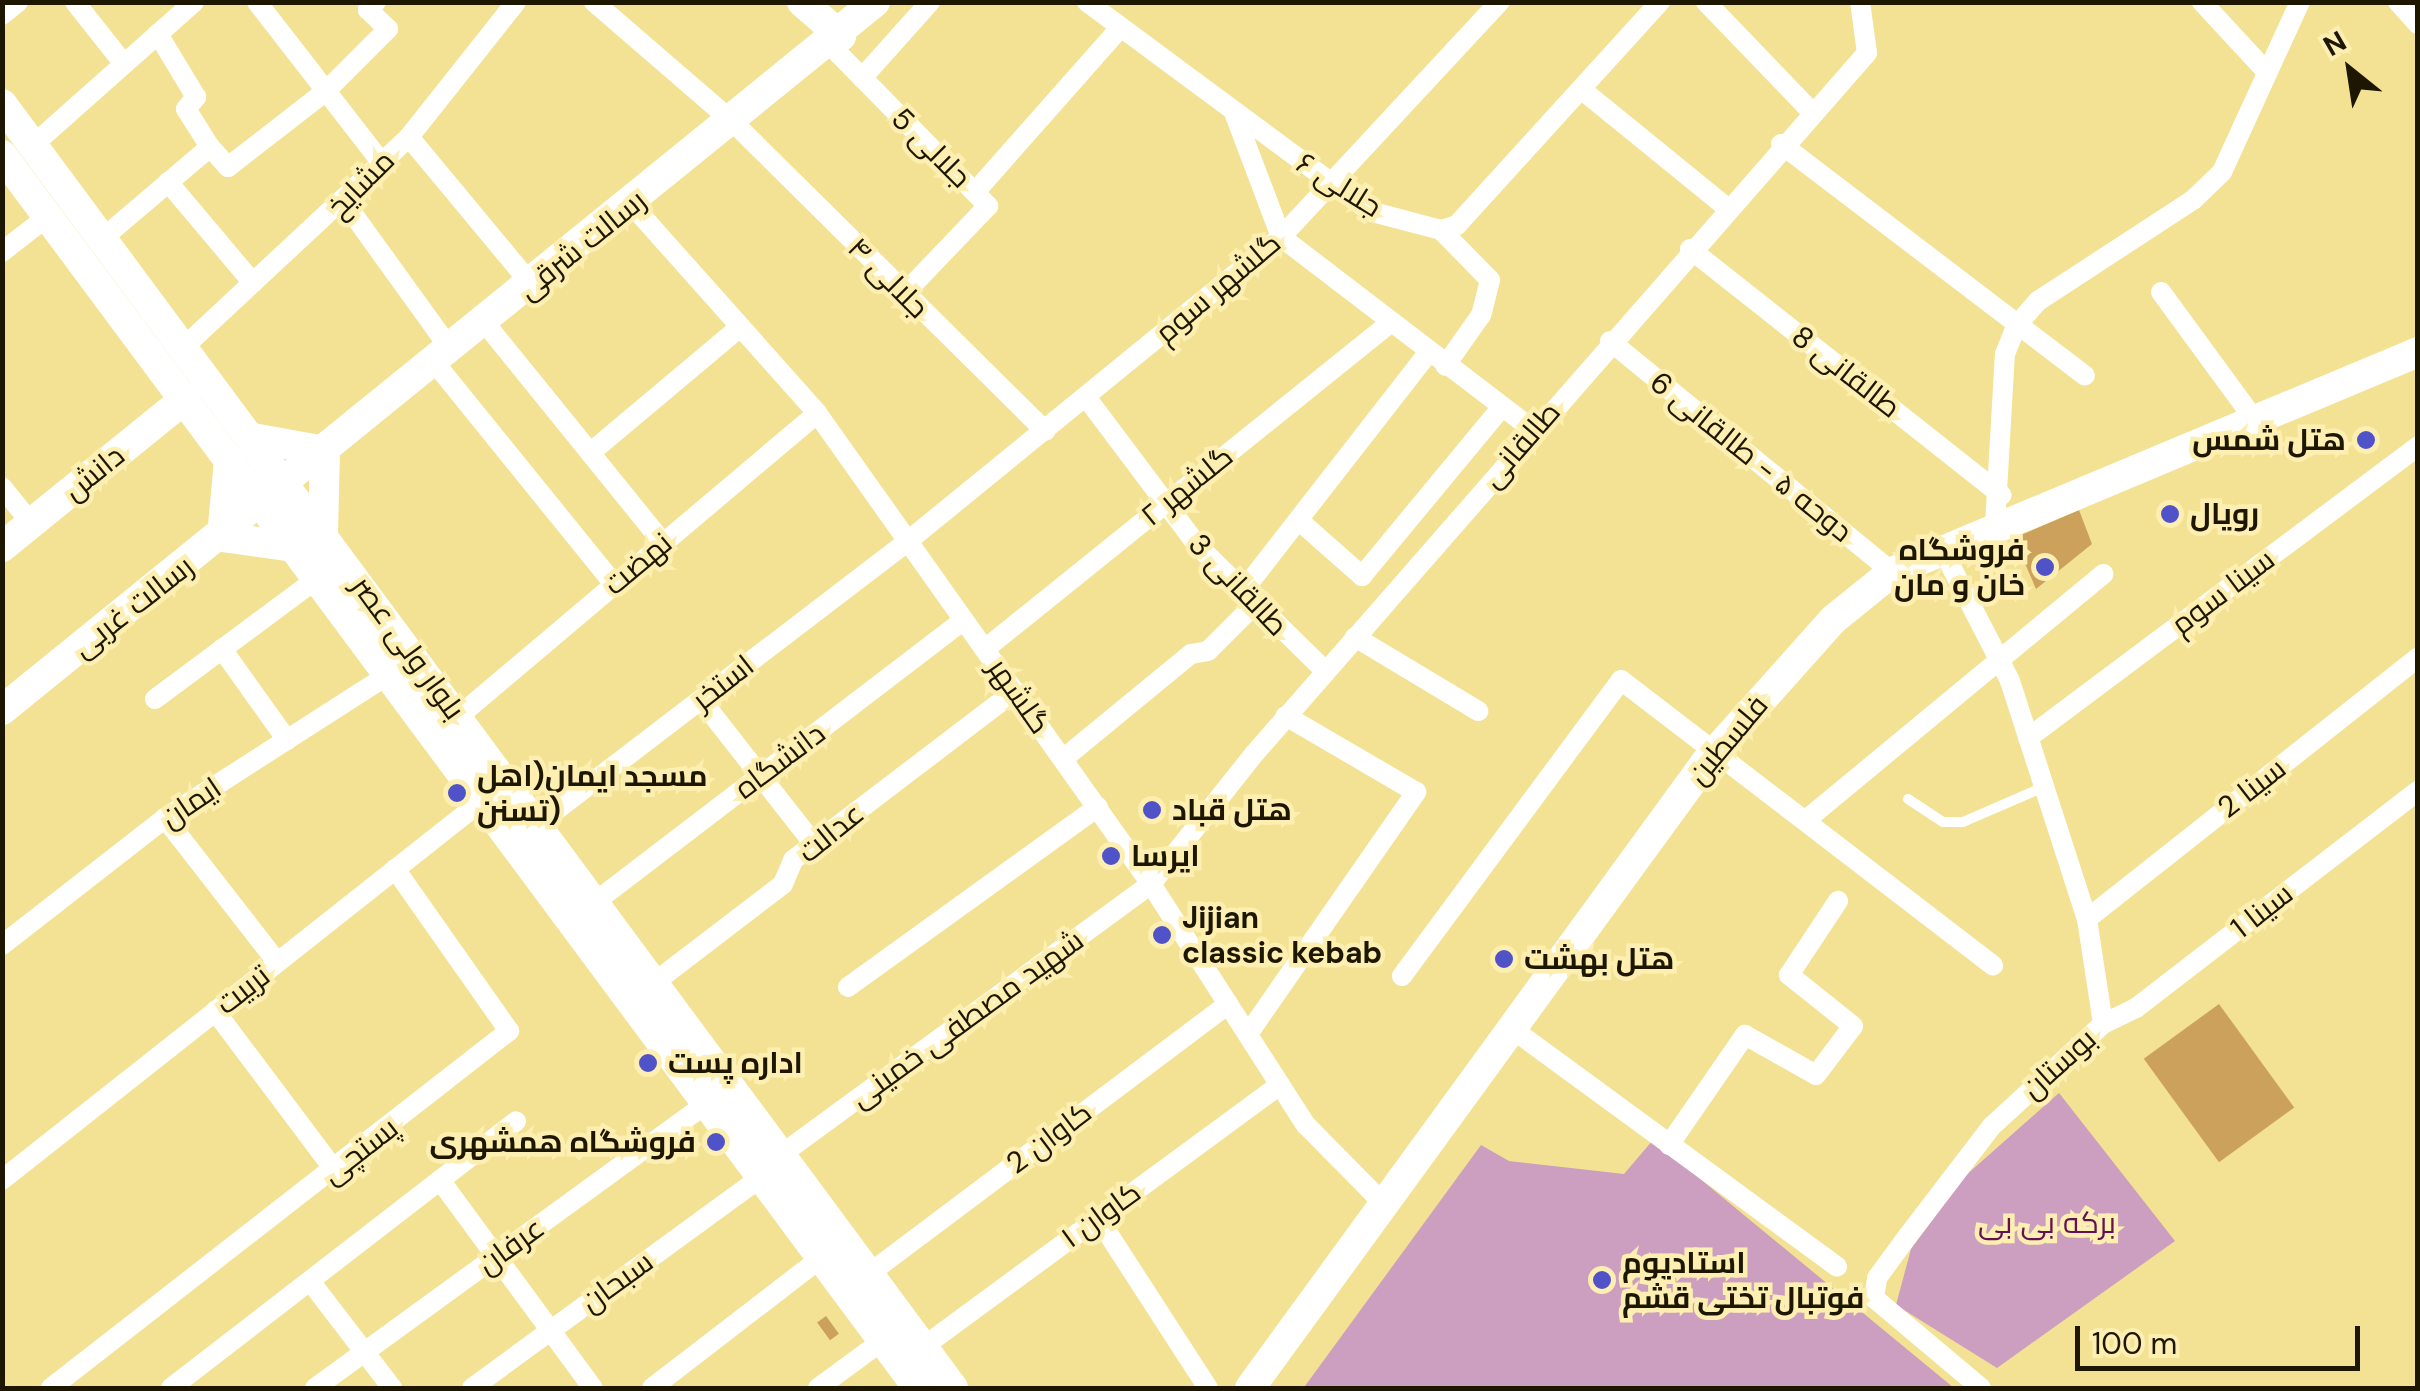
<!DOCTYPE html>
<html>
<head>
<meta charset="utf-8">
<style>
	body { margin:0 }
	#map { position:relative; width:2420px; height:1391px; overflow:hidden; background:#f3e293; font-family:"DM Sans",Cairo,sans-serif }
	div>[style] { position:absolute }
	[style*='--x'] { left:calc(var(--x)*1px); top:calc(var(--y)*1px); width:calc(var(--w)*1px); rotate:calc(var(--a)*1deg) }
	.green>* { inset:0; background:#cc9ebf }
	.building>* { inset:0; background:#cca15c; transform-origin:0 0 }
	.lane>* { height:10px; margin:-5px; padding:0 5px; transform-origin:5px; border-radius:5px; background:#fff }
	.street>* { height:20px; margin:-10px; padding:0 10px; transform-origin:10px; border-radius:10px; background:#fff }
	.secondary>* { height:30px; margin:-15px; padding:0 15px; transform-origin:15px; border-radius:15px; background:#fff }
	.dots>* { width:28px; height:28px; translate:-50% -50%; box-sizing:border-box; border:5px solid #fdefb1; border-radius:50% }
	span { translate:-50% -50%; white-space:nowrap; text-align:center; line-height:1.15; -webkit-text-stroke:9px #fdefb1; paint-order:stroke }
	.street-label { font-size:30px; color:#1d1701 }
	.poi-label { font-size:30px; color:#1d1701; font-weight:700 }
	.right { translate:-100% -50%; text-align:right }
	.left { translate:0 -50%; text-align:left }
	.park-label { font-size:30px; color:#651055 }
	.frame { position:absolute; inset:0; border:5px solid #1d1701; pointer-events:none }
	.north { position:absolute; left:2300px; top:20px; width:100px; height:100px; -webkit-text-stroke:8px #fdefb1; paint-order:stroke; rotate:330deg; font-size:28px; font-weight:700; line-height:40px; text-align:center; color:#1d1701 }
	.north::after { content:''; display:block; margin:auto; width:35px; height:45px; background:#1d1701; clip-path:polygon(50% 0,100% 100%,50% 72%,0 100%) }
	.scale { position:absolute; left:2075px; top:1326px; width:285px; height:45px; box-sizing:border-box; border:5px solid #1d1701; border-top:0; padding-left:12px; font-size:30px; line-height:35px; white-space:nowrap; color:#1d1701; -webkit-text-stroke:8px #fdefb1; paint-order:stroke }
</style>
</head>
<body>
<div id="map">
	<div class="green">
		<i style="clip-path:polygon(2059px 1093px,2175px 1241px,1997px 1368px,1896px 1305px,1911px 1249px,1964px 1177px)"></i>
		<i style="clip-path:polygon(1653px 1140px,1954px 1388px,1305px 1386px,1481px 1145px,1509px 1161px,1624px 1174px)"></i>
	</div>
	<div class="building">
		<i style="clip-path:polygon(2079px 510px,2092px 544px,2036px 589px,2014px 538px)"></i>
		<i style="left:2219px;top:1004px;width:128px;height:93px;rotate:54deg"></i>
		<i style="left:826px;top:1316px;width:22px;height:11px;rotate:54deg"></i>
	</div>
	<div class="lane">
		<i style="--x:1908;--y:799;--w:42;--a:33.3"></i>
		<i style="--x:1943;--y:822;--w:20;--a:0"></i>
		<i style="--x:1963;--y:822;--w:88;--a:-23.4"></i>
	</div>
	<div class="street">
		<i style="--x:75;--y:2;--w:79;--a:51.7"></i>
		<i style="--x:257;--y:2;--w:204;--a:52.2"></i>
		<i style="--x:594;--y:2;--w:185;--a:40.8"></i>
		<i style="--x:734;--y:123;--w:438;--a:44.7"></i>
		<i style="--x:1087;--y:2;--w:351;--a:36.5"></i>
		<i style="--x:1369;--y:211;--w:74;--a:14.8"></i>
		<i style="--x:1441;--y:230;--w:17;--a:-17"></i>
		<i style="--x:1457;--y:225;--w:302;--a:-47.7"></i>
		<i style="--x:1706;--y:2;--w:150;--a:46.1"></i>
		<i style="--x:2202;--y:2;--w:93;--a:47.2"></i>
		<i style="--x:2398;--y:2;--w:30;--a:48"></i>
		<i style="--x:2;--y:15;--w:21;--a:-39"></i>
		<i style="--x:830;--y:45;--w:226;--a:45.5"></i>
		<i style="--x:988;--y:206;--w:122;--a:133.7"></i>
		<i style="--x:862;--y:78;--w:102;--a:-48.2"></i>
		<i style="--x:1581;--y:89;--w:187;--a:39.1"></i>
		<i style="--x:1235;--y:115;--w:130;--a:69.3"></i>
		<i style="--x:1281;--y:237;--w:317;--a:37.4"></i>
		<i style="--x:409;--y:137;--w:192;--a:50.3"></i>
		<i style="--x:1781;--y:144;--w:382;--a:37.3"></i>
		<i style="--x:33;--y:145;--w:215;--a:-41.6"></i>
		<i style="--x:210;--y:147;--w:27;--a:48"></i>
		<i style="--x:228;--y:167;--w:124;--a:-37.8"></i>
		<i style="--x:326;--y:91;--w:88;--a:-45"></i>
		<i style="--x:388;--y:29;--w:28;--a:-136"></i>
		<i style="--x:368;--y:10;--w:11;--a:-45"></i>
		<i style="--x:168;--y:182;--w:132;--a:49.9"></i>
		<i style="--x:975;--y:192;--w:219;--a:-48.5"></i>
		<i style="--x:345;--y:203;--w:181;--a:54.2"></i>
		<i style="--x:632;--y:205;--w:278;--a:48.3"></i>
		<i style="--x:817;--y:413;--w:577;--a:54.66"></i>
		<i style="--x:1151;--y:884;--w:287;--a:57.3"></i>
		<i style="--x:1306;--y:1125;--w:110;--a:45.4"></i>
		<i style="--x:1441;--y:230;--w:70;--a:45.6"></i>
		<i style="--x:1490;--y:280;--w:36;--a:104"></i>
		<i style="--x:1481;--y:315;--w:62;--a:125.2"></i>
		<i style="--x:103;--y:238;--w:140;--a:-40.4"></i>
		<i style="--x:210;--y:147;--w:45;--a:-122.3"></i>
		<i style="--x:186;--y:109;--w:16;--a:-50"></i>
		<i style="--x:196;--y:97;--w:74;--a:-121.1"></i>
		<i style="--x:1690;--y:249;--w:397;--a:38.3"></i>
		<i style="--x:2;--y:252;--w:58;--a:-38"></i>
		<i style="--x:2161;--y:292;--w:157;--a:53.8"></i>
		<i style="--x:485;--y:323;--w:283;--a:51"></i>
		<i style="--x:1610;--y:341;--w:365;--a:39.3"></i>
		<i style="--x:185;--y:346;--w:306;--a:-43"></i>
		<i style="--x:409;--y:137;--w:172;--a:-51.6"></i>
		<i style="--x:435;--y:363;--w:284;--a:51"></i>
		<i style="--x:1086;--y:397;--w:185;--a:53.1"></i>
		<i style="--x:1197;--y:545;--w:180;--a:44.5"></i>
		<i style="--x:590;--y:453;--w:196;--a:-40"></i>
		<i style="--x:2;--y:487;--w:46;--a:51.1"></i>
		<i style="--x:1303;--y:524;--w:79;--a:41.4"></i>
		<i style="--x:1362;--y:576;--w:218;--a:-50.4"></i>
		<i style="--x:1995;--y:526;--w:172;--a:-86.7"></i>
		<i style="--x:2005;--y:354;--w:31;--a:-68"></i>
		<i style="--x:2017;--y:325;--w:32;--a:-49"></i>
		<i style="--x:2038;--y:301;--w:185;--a:-33.1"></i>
		<i style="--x:2193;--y:200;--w:40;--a:-44"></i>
		<i style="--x:2222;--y:172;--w:187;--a:-65.4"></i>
		<i style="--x:1942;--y:549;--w:148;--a:62.7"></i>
		<i style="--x:2010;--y:681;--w:250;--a:72.1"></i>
		<i style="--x:2087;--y:919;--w:106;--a:81.3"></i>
		<i style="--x:1242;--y:592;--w:301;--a:-52.1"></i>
		<i style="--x:1355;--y:637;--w:144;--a:31"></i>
		<i style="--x:222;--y:649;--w:112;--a:54.5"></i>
		<i style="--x:985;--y:649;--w:520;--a:-38.83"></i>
		<i style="--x:155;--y:699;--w:203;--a:-36.6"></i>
		<i style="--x:701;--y:700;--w:183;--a:51.9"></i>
		<i style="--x:459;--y:716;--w:469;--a:-40.2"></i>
		<i style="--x:2028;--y:738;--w:487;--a:-36.8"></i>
		<i style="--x:1063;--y:759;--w:166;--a:-39.4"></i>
		<i style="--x:1191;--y:654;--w:17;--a:-10"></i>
		<i style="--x:1208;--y:651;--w:65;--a:-45"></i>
		<i style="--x:165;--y:818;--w:182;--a:52.1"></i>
		<i style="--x:1806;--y:820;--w:386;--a:-39.6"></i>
		<i style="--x:538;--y:824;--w:466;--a:-37.4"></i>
		<i style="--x:908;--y:541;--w:481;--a:-39.2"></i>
		<i style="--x:1281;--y:237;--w:321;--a:-47.1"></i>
		<i style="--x:595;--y:902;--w:464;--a:-37.4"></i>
		<i style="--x:2087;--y:919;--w:422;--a:-38.3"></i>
		<i style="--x:2;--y:945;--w:207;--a:-37.9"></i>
		<i style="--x:165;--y:818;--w:266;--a:-32.7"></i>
		<i style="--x:1402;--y:976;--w:368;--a:-53.5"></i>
		<i style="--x:1621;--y:680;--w:469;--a:37.5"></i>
		<i style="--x:655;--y:982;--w:161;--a:-37.4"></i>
		<i style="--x:783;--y:884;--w:26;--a:-67"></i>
		<i style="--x:793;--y:860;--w:279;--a:-37.3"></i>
		<i style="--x:848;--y:987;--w:308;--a:-35.8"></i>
		<i style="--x:215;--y:1011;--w:200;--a:53.1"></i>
		<i style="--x:1511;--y:1028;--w:404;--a:36.2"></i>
		<i style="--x:1248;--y:1034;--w:295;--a:-55.2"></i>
		<i style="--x:1416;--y:792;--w:151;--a:-149.7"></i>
		<i style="--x:1669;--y:1145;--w:134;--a:-55.4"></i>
		<i style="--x:1745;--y:1035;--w:81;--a:29.4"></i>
		<i style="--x:1816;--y:1075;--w:61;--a:-52.9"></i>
		<i style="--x:1853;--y:1026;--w:82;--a:-141.4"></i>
		<i style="--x:1789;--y:975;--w:89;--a:-56.5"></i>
		<i style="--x:782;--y:1154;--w:457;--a:-36.2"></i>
		<i style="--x:1151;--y:884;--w:167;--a:-51.6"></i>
		<i style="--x:1255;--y:753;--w:930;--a:-48.84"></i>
		<i style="--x:1867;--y:53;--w:51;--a:-97.8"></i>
		<i style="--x:2;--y:1180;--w:613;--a:-38.31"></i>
		<i style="--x:440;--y:1180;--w:258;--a:53.7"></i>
		<i style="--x:1098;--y:1218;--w:202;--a:57.1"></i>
		<i style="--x:870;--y:1273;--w:448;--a:-36.9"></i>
		<i style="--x:310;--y:1281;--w:135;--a:52.5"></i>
		<i style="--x:923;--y:1347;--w:443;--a:-36.3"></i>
		<i style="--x:51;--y:1388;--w:581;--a:-37.94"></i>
		<i style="--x:509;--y:1031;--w:198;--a:-125.1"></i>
		<i style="--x:171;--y:1388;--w:436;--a:-37.7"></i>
		<i style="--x:315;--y:1388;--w:485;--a:-36"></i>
		<i style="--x:472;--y:1388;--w:358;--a:-36.1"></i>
		<i style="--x:652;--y:1388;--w:215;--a:-37.6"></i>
		<i style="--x:818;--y:1388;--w:79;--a:-36.3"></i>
		<i style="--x:1981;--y:1388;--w:140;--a:-139.9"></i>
		<i style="--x:1874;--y:1298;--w:20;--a:-81"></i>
		<i style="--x:1877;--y:1278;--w:51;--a:-53.8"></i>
		<i style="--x:1907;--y:1237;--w:140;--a:-52.6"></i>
		<i style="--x:1992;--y:1126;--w:151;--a:-42.6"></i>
		<i style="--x:2103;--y:1024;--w:37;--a:-26"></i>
		<i style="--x:2136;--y:1008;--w:356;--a:-37.6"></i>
	</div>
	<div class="secondary">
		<i style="--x:802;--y:2;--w:52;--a:41.1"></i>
		<i style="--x:2;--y:104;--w:1598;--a:53.47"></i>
		<i style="--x:2;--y:155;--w:1536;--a:53.39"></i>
		<i style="--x:253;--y:438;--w:73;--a:10.2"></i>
		<i style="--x:325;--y:451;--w:82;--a:91.4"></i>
		<i style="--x:229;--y:460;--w:77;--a:95.2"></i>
		<i style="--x:222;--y:537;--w:74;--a:7.8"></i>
		<i style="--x:2;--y:547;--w:235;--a:-39"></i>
		<i style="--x:2;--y:710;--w:1124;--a:-39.04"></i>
		<i style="--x:1250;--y:1388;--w:774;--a:-53.93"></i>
		<i style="--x:1706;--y:762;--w:192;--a:-48.2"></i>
		<i style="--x:1834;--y:619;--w:75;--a:-39"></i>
		<i style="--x:1892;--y:572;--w:570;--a:-22.7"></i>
	</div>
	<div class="dots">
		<i style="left:2366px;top:440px;background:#5052c8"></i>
		<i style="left:2170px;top:514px;background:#5052c8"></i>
		<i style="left:2045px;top:567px;background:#5052c8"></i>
		<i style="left:457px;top:793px;background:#5052c8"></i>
		<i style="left:1152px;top:810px;background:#5052c8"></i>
		<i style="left:1111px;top:856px;background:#5052c8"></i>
		<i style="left:1162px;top:935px;background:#5052c8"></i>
		<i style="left:1504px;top:959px;background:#5052c8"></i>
		<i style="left:648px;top:1063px;background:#5052c8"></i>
		<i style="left:716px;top:1142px;background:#5052c8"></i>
		<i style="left:1602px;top:1280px;background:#5052c8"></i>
	</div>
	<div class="street-label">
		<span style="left:931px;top:148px;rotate:45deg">جلالی 5</span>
		<span style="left:361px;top:184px;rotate:-45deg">مشایخ</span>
		<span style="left:1339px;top:185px;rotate:32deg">جلالی ۶</span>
		<span style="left:582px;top:245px;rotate:-39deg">رسالت شرقی</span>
		<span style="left:888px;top:278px;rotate:45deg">جلالی ۴</span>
		<span style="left:1218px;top:288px;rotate:-40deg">گلشهر سوم</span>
		<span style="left:1846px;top:372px;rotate:38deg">طالقانی 8</span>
		<span style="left:1521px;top:445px;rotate:-49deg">طالقانی</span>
		<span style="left:1751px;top:457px;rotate:39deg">دوحه ۵ - طالقانی 6</span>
		<span style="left:94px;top:473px;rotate:-39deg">دانش</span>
		<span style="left:1187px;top:486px;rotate:-39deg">گلشهر ۲</span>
		<span style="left:638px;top:564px;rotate:-40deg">نهضت</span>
		<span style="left:1238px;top:585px;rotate:46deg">طالقانی 3</span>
		<span style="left:2223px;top:592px;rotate:-37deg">سینا سوم</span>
		<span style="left:133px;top:607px;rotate:-38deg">رسالت غربی</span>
		<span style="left:408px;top:648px;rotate:54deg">بلوار ولی عصر</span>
		<span style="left:723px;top:683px;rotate:-38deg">استخر</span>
		<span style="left:1019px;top:696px;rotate:55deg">گلشهر</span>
		<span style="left:1728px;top:740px;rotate:-50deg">فلسطین</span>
		<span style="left:780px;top:761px;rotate:-37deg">دانشگاه</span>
		<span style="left:2252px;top:788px;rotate:-38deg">سینا 2</span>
		<span style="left:191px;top:803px;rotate:-34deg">ایمان</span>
		<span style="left:831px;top:833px;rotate:-39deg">عدالت</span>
		<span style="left:2262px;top:911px;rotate:-38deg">سینا 1</span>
		<span style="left:243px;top:990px;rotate:-38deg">تربیت</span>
		<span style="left:967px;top:1019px;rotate:-36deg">شهید مصطفی خمینی</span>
		<span style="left:2059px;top:1064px;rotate:-42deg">بوستان</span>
		<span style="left:1049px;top:1138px;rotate:-37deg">کاوان 2</span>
		<span style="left:360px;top:1151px;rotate:-38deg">پستچی</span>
		<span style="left:1101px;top:1215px;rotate:-36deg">کاوان ۱</span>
		<span style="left:511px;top:1246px;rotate:-36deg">عرفان</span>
		<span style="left:617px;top:1282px;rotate:-36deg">سبحان</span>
	</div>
	<div class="poi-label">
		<span class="right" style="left:2346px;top:440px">هتل شمس</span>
		<span class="left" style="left:2190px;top:514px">رویال</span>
		<span class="right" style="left:2025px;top:567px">فروشگاه<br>خان و مان</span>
		<span class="left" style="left:477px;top:793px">مسجد ایمان(اهل<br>تسنن)</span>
		<span class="left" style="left:1172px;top:810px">هتل قباد</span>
		<span class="left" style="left:1131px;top:856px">ایرسا</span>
		<span class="left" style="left:1182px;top:935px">Jijian<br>classic kebab</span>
		<span class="left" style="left:1524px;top:959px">هتل بهشت</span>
		<span class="left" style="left:668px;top:1063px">اداره پست</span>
		<span class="right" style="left:696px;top:1142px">فروشگاه همشهری</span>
		<span class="left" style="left:1622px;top:1280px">استادیوم<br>فوتبال تختی قشم</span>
	</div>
	<div class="park-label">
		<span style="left:2047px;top:1223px">برکه بی بی</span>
	</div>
	<div class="frame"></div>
	<div class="north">N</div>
	<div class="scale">100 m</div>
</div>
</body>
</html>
